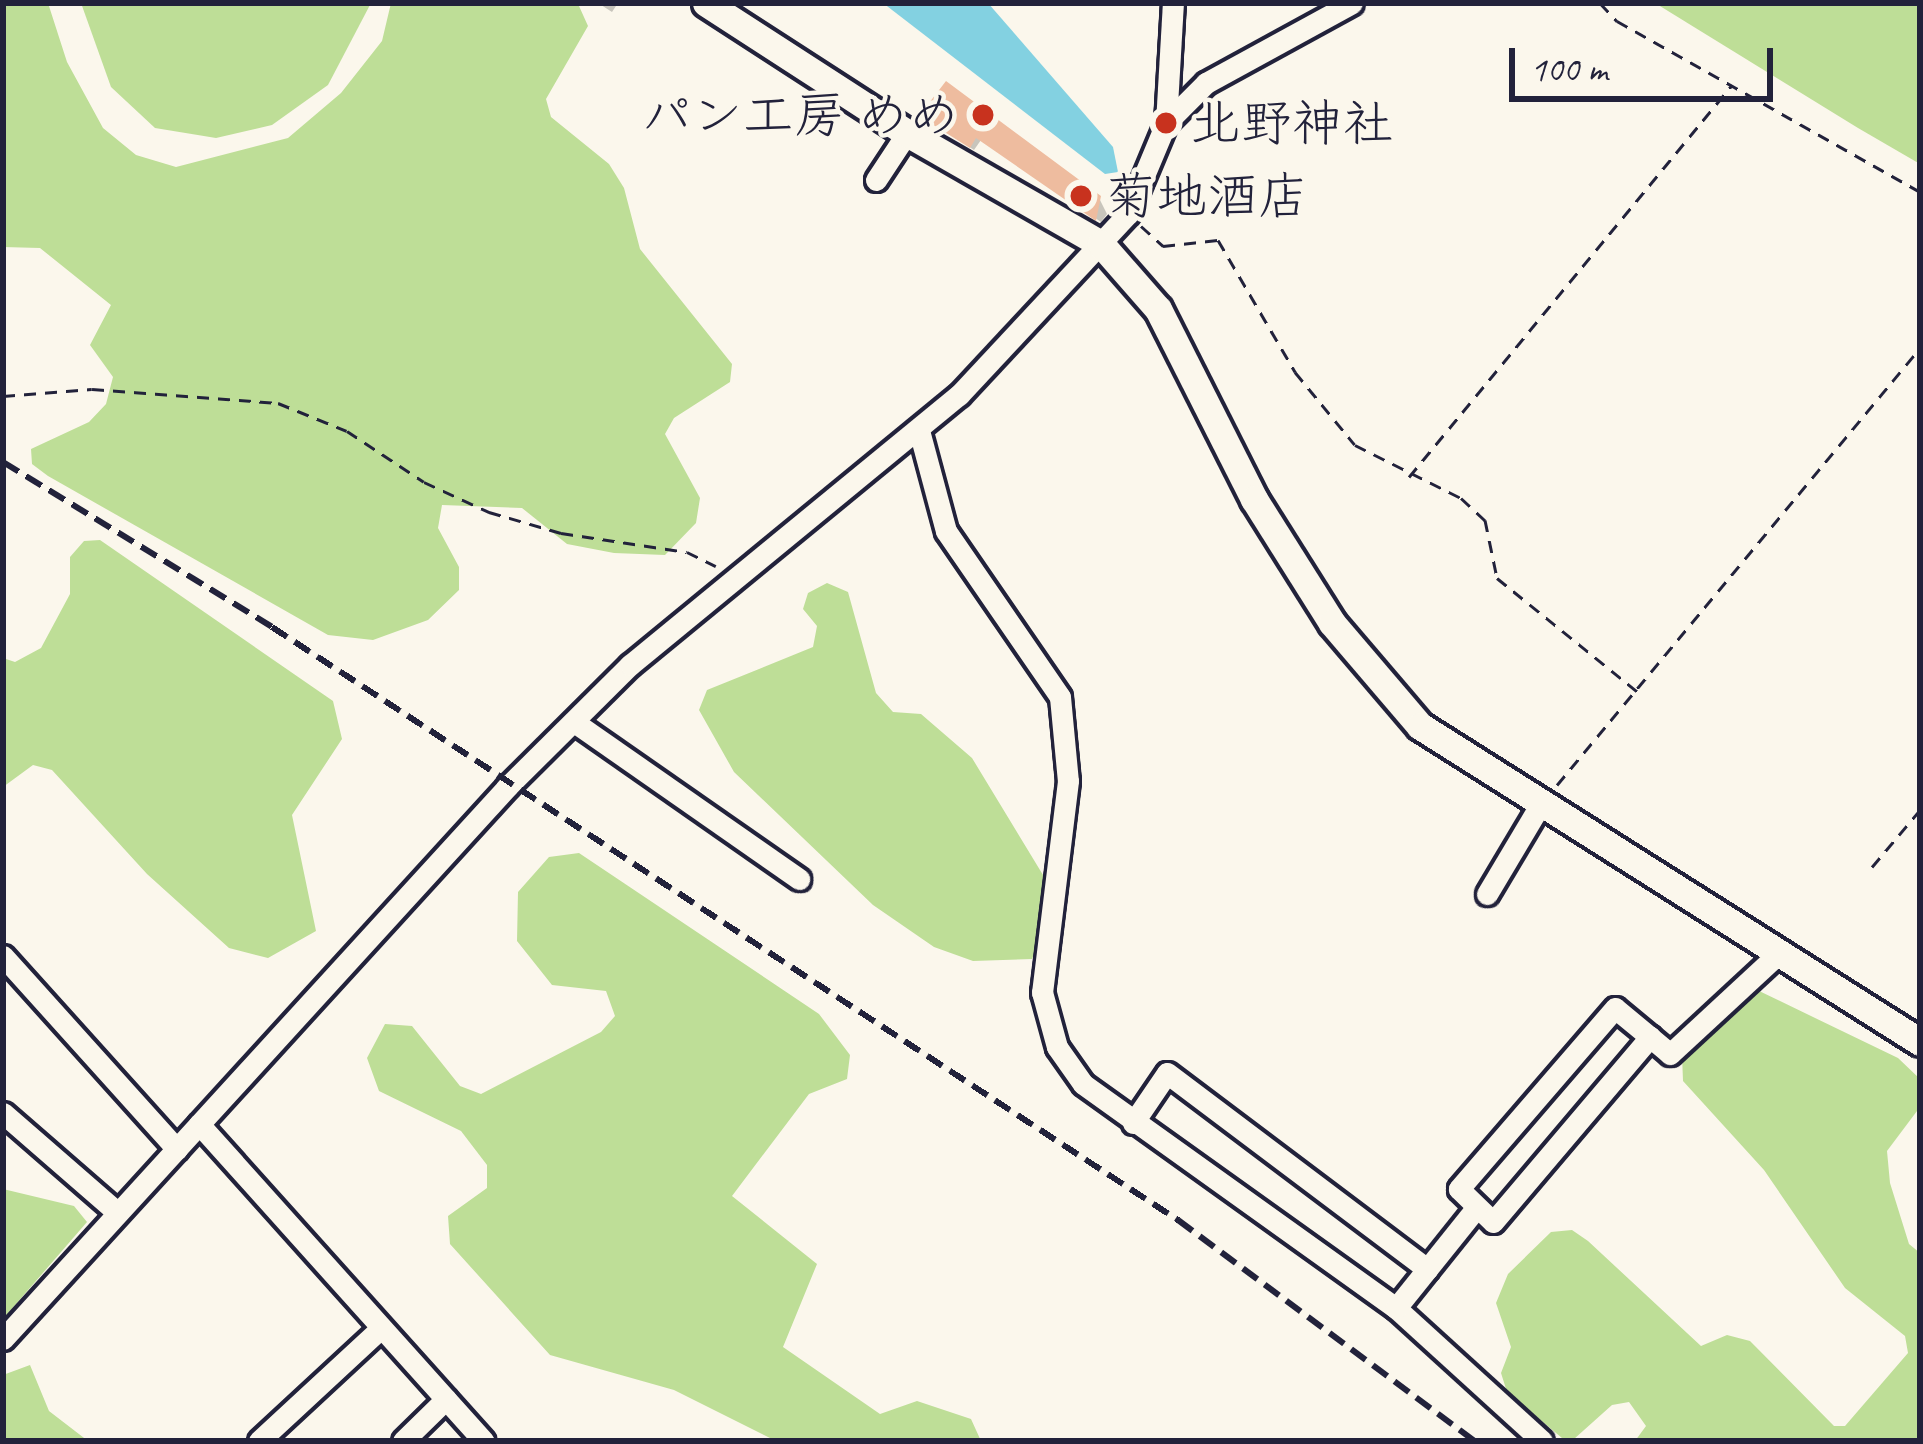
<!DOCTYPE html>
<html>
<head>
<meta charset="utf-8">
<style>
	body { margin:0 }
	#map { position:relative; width:1923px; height:1444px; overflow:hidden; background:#fbf7ec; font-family:Caveat,"Klee One",sans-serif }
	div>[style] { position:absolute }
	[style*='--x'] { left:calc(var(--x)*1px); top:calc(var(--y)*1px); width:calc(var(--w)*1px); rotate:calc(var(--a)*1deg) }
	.green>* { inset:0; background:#bede97 }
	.water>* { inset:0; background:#83d1e1 }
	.shadow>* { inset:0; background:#0003 }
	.building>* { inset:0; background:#eebc9f }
	.path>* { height:3px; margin-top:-1.5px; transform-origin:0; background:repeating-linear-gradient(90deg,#22223b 0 12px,transparent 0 21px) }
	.roads { filter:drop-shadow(3px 0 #22223b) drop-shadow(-3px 0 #22223b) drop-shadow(0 3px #22223b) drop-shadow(0 -3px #22223b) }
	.minor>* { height:21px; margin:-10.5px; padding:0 10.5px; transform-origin:10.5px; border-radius:10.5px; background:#fbf7ec }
	.tertiary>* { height:27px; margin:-13.5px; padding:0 13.5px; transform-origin:13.5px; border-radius:13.5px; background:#fbf7ec }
	.rail>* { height:6px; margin-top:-3px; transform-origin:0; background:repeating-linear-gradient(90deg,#22223b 0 18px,transparent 0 27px) }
	.dots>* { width:33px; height:33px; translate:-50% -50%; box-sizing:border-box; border:6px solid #fbf7ec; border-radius:50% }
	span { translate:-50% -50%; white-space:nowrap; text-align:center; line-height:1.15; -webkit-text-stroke:9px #fbf7ec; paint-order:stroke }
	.poi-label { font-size:51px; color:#22223b }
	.right { translate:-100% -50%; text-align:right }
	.left { translate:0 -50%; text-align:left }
	.frame { position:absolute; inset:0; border:6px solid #22223b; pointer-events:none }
	.scale { position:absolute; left:1509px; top:48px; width:264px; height:54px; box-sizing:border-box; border:6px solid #22223b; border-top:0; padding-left:15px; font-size:36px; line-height:42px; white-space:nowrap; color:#22223b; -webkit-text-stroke:9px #fbf7ec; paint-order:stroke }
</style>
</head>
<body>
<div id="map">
	<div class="green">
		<i style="clip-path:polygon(3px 3px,48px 3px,67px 62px,103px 128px,136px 155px,176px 167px,288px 138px,341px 93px,382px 41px,391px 3px,579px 6px,588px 26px,546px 99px,551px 117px,609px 164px,624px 188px,640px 249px,732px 364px,730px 382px,674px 418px,665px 434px,700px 498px,696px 523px,665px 555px,614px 553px,567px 544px,522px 508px,442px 505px,438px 528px,459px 567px,459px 590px,428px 620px,373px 640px,328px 635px,48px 476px,32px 464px,31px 449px,89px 422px,106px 404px,113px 377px,90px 345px,111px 305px,40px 248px,3px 247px)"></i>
		<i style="clip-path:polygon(81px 3px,371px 3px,328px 85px,272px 125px,216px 138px,155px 128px,111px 87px)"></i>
		<i style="clip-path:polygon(1655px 3px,1920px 3px,1920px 164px,1858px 128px)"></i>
		<i style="clip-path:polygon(100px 540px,333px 701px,342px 739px,292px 815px,316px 931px,268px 958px,229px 948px,147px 874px,52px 770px,33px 765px,3px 787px,3px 658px,15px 662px,41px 648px,70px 594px,70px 557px,84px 541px)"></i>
		<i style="clip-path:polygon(827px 583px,848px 592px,876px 693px,893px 712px,921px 714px,972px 758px,1043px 875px,1042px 936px,1032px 959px,973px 961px,934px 947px,873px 905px,734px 772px,699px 710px,707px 690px,813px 647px,817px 626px,803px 609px,808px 593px)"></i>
		<i style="clip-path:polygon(579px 853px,819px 1014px,850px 1055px,847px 1079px,809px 1094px,732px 1196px,817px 1264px,783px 1347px,880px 1414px,917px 1401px,971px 1419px,981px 1441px,776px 1441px,674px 1390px,550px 1355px,450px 1244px,448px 1216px,487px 1188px,487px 1165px,461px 1131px,379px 1091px,367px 1058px,385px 1024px,412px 1026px,460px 1086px,481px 1094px,601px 1032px,615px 1016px,606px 991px,552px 985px,517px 941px,518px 892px,549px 857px)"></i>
		<i style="clip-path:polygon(1755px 989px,1898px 1058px,1920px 1079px,1920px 1107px,1887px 1151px,1890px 1183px,1909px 1244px,1920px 1253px,1920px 1441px,1635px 1441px,1646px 1426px,1629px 1402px,1612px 1405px,1574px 1439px,1562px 1438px,1507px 1392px,1501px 1373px,1511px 1347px,1496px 1303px,1508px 1274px,1551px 1232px,1572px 1230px,1588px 1241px,1701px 1346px,1727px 1335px,1750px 1341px,1834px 1426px,1845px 1426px,1908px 1353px,1905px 1336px,1845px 1288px,1764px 1170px,1683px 1081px,1682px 1055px)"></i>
		<i style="clip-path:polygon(3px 1189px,74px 1206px,87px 1222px,3px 1319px)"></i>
		<i style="clip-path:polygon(30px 1365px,49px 1411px,88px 1441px,3px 1441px,3px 1375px)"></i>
	</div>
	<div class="water">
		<i style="clip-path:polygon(883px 3px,988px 3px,1113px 147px,1118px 172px,1105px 174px)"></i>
	</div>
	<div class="shadow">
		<i style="clip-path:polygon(598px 3px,618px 3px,612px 12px)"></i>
		<i style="clip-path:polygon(947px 85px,1099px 198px,1107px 214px,1101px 222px,981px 140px,974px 150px,926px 119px)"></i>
	</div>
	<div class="building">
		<i style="clip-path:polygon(946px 81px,1101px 196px,1096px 221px,976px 138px,970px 148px,919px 116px)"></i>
	</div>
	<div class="path">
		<i style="--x:1600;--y:3;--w:25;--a:47"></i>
		<i style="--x:1617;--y:21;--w:348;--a:29.4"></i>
		<i style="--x:1141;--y:226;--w:30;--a:42"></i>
		<i style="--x:1163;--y:246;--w:55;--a:-6.2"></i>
		<i style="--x:1218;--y:240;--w:153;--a:59.7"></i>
		<i style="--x:1295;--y:372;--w:94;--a:50.6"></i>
		<i style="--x:1355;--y:445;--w:119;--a:26.6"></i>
		<i style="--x:1461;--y:498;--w:33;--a:43"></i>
		<i style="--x:1485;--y:520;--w:59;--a:78.3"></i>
		<i style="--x:1497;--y:578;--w:181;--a:39"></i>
		<i style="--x:3;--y:396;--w:89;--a:-4.5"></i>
		<i style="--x:92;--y:389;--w:187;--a:4.3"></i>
		<i style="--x:278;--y:403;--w:74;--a:22.1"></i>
		<i style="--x:347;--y:431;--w:92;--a:33.5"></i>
		<i style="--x:424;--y:482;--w:72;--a:24.8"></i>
		<i style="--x:489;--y:512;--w:75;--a:16.3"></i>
		<i style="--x:561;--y:533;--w:127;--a:8.6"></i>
		<i style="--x:687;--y:552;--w:32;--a:26"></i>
		<i style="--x:1409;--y:477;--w:508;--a:-50.51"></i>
		<i style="--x:1557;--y:785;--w:568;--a:-50.28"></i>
		<i style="--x:1872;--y:867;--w:75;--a:-49.9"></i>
	</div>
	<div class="roads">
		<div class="minor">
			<i style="--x:1166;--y:123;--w:120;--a:-86.7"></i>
			<i style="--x:876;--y:180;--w:56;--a:-56.6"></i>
			<i style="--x:920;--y:434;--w:100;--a:75"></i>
			<i style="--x:946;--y:531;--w:201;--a:55.5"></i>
			<i style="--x:1060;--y:697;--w:84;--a:84.6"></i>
			<i style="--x:1068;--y:781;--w:213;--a:97"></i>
			<i style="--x:1042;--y:992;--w:57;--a:74.7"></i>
			<i style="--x:1057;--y:1047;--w:45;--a:54.9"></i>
			<i style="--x:1083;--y:1084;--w:385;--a:35.6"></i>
			<i style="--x:1396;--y:1308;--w:197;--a:42.3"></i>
			<i style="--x:577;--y:724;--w:271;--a:34.9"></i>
			<i style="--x:1487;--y:894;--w:104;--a:-59.2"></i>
			<i style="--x:3;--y:956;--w:260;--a:48"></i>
			<i style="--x:1650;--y:1037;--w:45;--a:-140.4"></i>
			<i style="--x:1615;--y:1008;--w:239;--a:130.8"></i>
			<i style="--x:1459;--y:1189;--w:47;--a:44.1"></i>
			<i style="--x:1493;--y:1222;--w:243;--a:-49.7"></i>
			<i style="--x:1650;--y:1037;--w:26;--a:40"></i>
			<i style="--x:1670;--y:1054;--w:147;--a:-42.8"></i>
			<i style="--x:3;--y:1113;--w:152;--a:41"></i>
			<i style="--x:1133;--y:1123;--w:60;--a:-55.8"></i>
			<i style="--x:1167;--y:1073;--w:326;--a:37"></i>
			<i style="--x:199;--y:1124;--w:426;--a:48.1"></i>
			<i style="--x:1396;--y:1308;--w:129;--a:-51.3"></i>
			<i style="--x:3;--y:1339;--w:749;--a:-47.6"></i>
			<i style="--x:508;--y:786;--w:172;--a:-44.8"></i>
			<i style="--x:630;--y:665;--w:426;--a:-39.4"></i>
			<i style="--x:959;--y:395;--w:248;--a:-47"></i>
			<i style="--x:1128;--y:214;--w:99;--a:-67.3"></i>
			<i style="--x:1166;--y:123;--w:57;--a:-45"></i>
			<i style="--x:1206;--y:83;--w:166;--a:-28.7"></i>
			<i style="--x:259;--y:1441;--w:165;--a:-42.8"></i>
			<i style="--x:403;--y:1441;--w:60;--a:-44.3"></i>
		</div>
		<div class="tertiary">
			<i style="--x:706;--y:3;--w:239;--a:32.9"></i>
			<i style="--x:907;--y:133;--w:224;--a:29.8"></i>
			<i style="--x:1101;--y:244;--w:86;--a:48.8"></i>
			<i style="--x:1158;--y:309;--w:213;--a:63.2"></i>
			<i style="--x:1254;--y:499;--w:146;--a:57.8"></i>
			<i style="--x:1332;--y:623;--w:135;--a:49.5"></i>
			<i style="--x:1420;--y:726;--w:591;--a:32.29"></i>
		</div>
	</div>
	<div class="rail">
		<i style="--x:3;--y:462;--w:316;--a:31.5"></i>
		<i style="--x:272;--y:627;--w:1083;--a:33.21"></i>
		<i style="--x:1178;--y:1220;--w:370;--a:36.7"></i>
	</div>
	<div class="dots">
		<i style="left:983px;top:115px;background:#c8321e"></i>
		<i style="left:1166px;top:123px;background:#c8321e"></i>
		<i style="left:1081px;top:196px;background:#c8321e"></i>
	</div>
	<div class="poi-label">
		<span class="right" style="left:959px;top:115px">パン工房 めめ</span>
		<span class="left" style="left:1190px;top:123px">北野神社</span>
		<span class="left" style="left:1105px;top:196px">菊地酒店</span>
	</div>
	<div class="frame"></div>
	<div class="scale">100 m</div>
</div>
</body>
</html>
